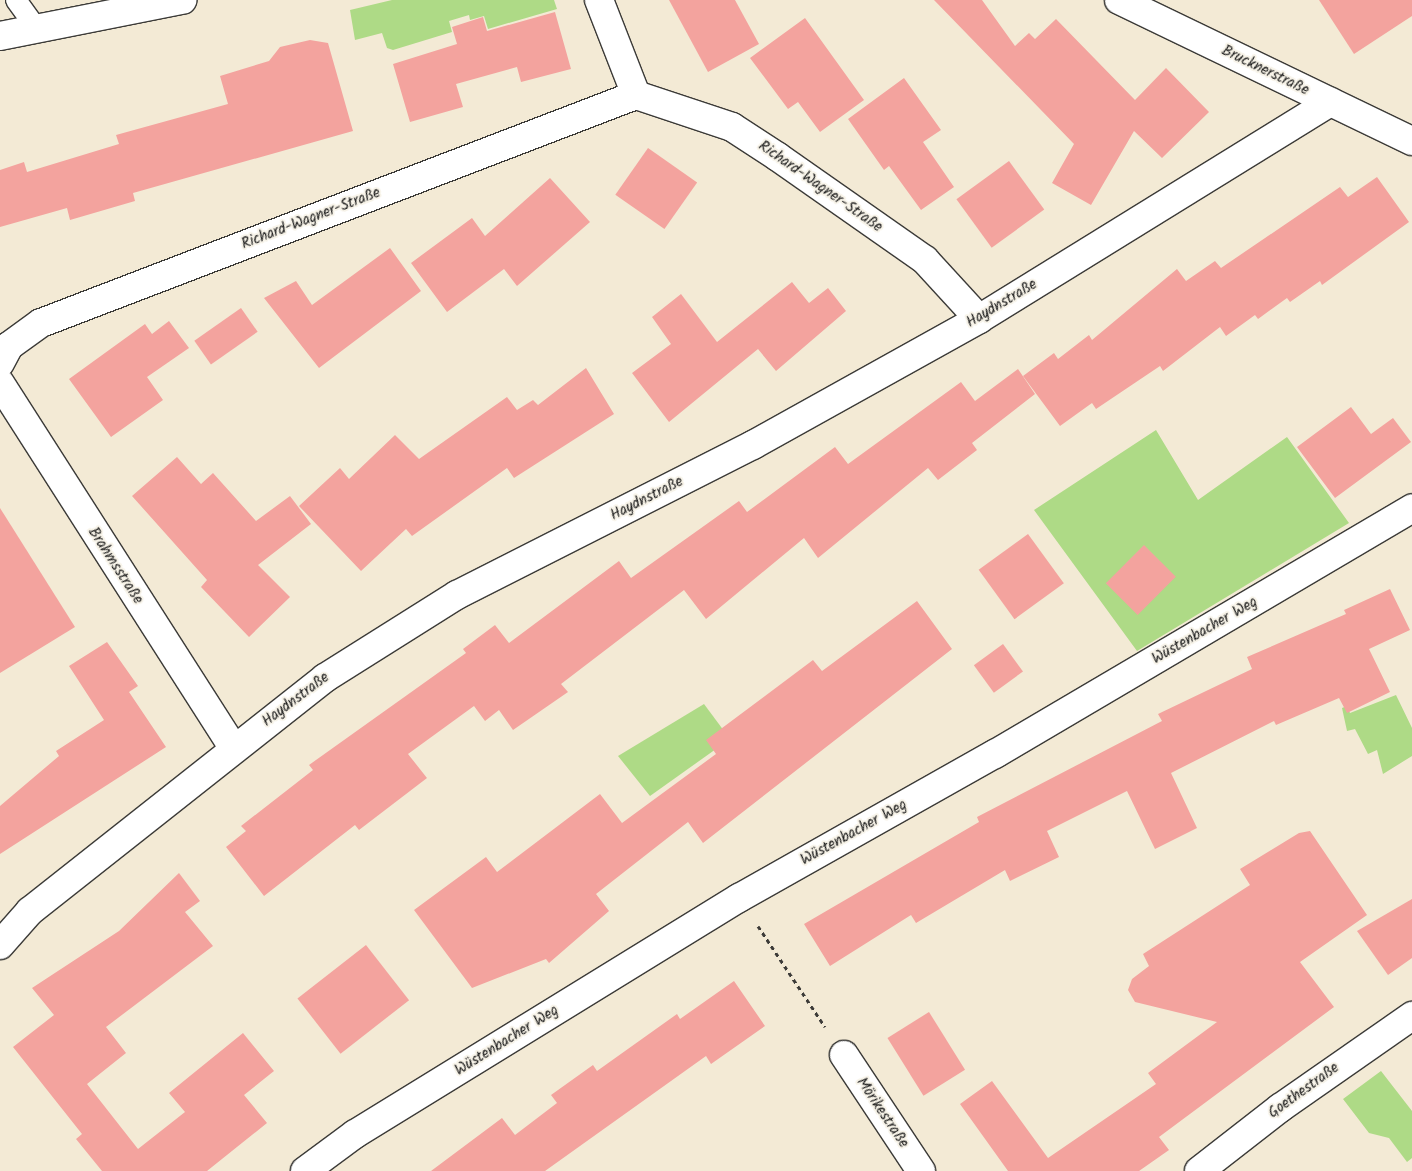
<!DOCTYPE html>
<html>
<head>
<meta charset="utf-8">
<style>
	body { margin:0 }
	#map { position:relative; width:1412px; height:1171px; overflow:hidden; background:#f3ead5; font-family:Kalam,sans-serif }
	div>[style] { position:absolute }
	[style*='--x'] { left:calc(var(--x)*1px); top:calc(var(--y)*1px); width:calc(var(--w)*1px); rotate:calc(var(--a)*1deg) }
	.green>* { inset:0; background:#aeda86 }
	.building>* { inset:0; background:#f3a39e; transform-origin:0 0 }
	.path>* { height:3px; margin-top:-1.5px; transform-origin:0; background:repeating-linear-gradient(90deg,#3c3b38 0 4px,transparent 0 8px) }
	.roads { filter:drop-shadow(1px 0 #3c3b38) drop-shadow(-1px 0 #3c3b38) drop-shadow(0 1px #3c3b38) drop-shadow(0 -1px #3c3b38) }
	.service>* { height:20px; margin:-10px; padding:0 10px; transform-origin:10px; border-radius:10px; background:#fff }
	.minor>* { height:28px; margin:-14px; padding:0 14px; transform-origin:14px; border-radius:14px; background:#fff }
	.tertiary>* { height:28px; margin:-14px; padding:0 14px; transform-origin:14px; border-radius:14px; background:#fff }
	span { translate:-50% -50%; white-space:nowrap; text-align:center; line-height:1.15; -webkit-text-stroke:4px #f7f3e8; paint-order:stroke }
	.street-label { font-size:15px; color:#1c1c1c }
</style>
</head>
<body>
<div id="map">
	<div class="green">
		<i style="clip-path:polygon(392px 0,554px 0,557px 9px,488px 29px,484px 16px,470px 20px,469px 15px,449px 21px,452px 32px,393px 50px,387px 48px,382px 33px,355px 40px,350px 10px)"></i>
		<i style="clip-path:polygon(1156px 430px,1198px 500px,1287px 437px,1349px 523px,1137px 651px,1034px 510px)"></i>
		<i style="clip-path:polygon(1396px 695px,1412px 728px,1412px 756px,1383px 774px,1377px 750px,1368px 754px,1355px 729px,1347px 731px,1342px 708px,1347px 706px,1350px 713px)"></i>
		<i style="clip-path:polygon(704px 704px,730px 739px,650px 796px,618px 756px)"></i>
		<i style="clip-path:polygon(1381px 1071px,1412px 1111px,1412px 1158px,1407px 1162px,1389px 1138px,1369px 1133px,1343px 1099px)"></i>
	</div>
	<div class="building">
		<i style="clip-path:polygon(669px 0,735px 0,759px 44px,708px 72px)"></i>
		<i style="clip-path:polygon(934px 0,982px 0,1015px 46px,1029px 33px,1035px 39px,1056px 19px,1135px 100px,1166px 68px,1209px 112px,1162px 158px,1134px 131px,1091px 205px,1052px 183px,1074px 144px)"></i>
		<i style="clip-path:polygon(1319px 0,1412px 0,1412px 16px,1354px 54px)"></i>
		<i style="clip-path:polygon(555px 12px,571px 69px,521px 82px,517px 67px,456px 84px,463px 107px,410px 122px,393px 64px,457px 44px,452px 27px,483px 17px,487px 31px)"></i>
		<i style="clip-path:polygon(805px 18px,864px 100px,820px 132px,798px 102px,788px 109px,750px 58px)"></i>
		<i style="clip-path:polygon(310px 40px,328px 43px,353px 131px,133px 193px,135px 201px,70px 220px,67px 208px,0 227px,0 170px,24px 162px,27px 172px,119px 144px,116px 135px,228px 104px,220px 76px,269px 61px,280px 47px)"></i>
		<i style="clip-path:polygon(904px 78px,941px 130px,923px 142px,954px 187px,921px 210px,889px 166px,884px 170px,848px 119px)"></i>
		<i style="left:648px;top:148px;width:60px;height:57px;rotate:35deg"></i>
		<i style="left:1009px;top:161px;width:60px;height:65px;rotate:54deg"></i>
		<i style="clip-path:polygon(1377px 177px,1409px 222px,1322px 285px,1320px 281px,1290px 302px,1287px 298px,1258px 319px,1255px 315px,1226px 336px,1220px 327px,1163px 371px,1160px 366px,1096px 409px,1092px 403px,1060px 426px,1023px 376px,1054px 353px,1058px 359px,1089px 335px,1092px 340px,1177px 269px,1186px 281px,1215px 261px,1221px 268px,1340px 187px,1348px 197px)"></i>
		<i style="clip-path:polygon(550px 178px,590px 222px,517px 286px,504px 269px,447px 312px,411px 263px,472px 218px,485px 236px)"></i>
		<i style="clip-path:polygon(390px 248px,421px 291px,319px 368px,264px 298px,296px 281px,312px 305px)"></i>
		<i style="clip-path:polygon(792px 282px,809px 303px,828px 288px,846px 311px,776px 371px,758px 349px,669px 422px,632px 373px,671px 344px,652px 317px,681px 294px,717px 342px)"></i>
		<i style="left:241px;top:308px;width:29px;height:57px;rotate:55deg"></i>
		<i style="clip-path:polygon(169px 321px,189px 348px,147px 377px,163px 400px,111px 437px,69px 379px,145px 324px,152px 334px)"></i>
		<i style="clip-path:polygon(586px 368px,614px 414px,514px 478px,507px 468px,412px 536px,406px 529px,361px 571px,299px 506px,340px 468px,349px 479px,395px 435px,419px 459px,507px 397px,517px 410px,533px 400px,538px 405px)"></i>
		<i style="clip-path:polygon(1018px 369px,1035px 394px,972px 443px,977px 450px,938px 480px,928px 468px,818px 558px,804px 538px,706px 619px,684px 590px,561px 684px,568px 692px,513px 730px,499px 710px,485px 721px,474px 706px,408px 754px,427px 778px,359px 830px,355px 825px,264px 896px,226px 847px,246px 831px,241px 826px,313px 770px,309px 765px,466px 653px,463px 649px,495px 625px,509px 643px,619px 561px,631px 578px,739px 501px,747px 512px,835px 447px,848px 464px,961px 382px,975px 401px)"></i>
		<i style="clip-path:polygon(1351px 407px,1371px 434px,1393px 418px,1411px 442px,1335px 498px,1297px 447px)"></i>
		<i style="clip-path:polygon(177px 457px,201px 484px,213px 473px,256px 521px,290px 496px,311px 524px,258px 565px,290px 597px,249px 637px,201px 587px,207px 580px,132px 496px)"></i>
		<i style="clip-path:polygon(0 508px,75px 627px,0 673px)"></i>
		<i style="left:1028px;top:534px;width:61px;height:61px;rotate:54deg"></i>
		<i style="left:1144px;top:545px;width:45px;height:54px;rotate:45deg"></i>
		<i style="clip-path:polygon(1390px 589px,1410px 630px,1369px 649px,1390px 692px,1347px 713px,1339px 698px,1276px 725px,1274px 721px,1171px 773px,1197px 828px,1155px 849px,1127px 791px,1047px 831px,1059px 857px,1010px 881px,1005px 870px,916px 923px,911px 915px,830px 966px,804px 924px,979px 822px,977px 817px,1162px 721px,1158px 714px,1252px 669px,1247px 657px,1346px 614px,1344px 610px)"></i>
		<i style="clip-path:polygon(917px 601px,952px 649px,703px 843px,688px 822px,596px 894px,609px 911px,549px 963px,546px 959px,472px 988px,414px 910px,486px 857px,497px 872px,600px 794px,622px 823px,716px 754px,706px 740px,813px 660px,822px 671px)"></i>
		<i style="clip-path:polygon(107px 642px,138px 686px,129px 692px,166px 747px,0 854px,0 806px,59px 756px,56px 751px,104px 720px,69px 666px)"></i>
		<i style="left:1003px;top:644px;width:34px;height:36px;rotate:54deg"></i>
		<i style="clip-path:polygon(1310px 831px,1367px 915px,1300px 962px,1334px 1007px,1159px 1137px,1169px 1150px,1139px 1171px,1008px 1171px,960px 1104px,992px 1081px,1048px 1158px,1156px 1084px,1148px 1073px,1217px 1022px,1135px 1002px,1128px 990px,1132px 979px,1149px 966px,1143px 954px,1250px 885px,1240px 869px,1299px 833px)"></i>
		<i style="clip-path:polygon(179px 873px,200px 901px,185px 912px,213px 946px,106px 1027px,126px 1053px,87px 1084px,138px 1149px,185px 1112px,169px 1093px,243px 1033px,274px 1071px,244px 1095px,267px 1123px,207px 1171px,102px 1171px,76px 1139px,82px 1134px,13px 1047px,54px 1015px,32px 988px,119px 931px)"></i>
		<i style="clip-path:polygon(1412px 899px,1412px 958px,1388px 975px,1357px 931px)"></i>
		<i style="left:366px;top:945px;width:70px;height:87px;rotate:52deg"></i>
		<i style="clip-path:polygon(734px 981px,765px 1026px,711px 1064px,706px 1056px,545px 1171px,431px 1171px,502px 1118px,515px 1135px,557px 1103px,551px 1095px,593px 1065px,597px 1071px,677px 1014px,680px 1019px)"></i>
		<i style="left:929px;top:1012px;width:68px;height:49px;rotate:58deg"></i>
	</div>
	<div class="path">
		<i style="--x:758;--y:926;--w:121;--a:56.4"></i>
	</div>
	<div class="roads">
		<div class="service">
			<i style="--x:16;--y:0;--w:34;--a:54"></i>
		</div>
		<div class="minor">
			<i style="--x:599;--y:0;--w:102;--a:68.7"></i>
			<i style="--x:1119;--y:0;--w:325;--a:25.7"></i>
			<i style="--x:0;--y:363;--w:19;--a:-62"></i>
			<i style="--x:9;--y:346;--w:39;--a:-36"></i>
			<i style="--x:41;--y:323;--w:637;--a:-20.97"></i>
			<i style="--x:636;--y:95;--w:101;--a:18.4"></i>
			<i style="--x:732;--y:127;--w:55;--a:33.1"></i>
			<i style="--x:778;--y:157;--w:179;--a:35"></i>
			<i style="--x:925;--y:260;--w:80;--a:47.5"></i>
			<i style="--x:0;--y:383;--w:433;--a:57.4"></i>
			<i style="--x:0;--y:945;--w:45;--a:-48.6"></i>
			<i style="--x:30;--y:911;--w:376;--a:-38.3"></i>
			<i style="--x:325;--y:678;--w:156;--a:-32.2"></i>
			<i style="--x:457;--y:595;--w:332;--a:-26.9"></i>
			<i style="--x:753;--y:445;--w:259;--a:-29.1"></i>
			<i style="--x:979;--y:319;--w:413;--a:-31.7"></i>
			<i style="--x:844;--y:1055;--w:139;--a:56.4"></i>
			<i style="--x:305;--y:1171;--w:62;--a:-36.5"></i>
			<i style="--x:355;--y:1134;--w:451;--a:-31.6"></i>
			<i style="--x:739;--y:898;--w:294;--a:-29.4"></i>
			<i style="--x:995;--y:754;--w:484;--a:-30.5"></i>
			<i style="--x:1199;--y:1171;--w:103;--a:-37.9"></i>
			<i style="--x:1280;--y:1108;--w:161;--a:-34.9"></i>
		</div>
		<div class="tertiary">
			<i style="--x:0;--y:36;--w:186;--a:-11.2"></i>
		</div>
	</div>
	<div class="street-label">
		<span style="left:1265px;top:71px;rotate:26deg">Brucknerstraße</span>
		<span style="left:820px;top:187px;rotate:35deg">Richard-Wagner-Straße</span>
		<span style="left:311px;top:219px;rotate:-21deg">Richard-Wagner-Straße</span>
		<span style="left:1002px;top:304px;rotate:-31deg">Haydnstraße</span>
		<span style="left:647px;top:499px;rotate:-27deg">Haydnstraße</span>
		<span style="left:115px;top:566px;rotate:57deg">Brahmsstraße</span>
		<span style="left:1205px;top:631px;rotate:-30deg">Wüstenbacher Weg</span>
		<span style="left:296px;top:700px;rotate:-37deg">Haydnstraße</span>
		<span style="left:854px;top:833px;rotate:-29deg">Wüstenbacher Weg</span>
		<span style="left:507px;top:1041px;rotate:-32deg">Wüstenbacher Weg</span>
		<span style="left:1304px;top:1091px;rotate:-36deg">Goethestraße</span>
		<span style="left:882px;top:1113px;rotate:56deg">Mörikestraße</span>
	</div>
</div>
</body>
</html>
